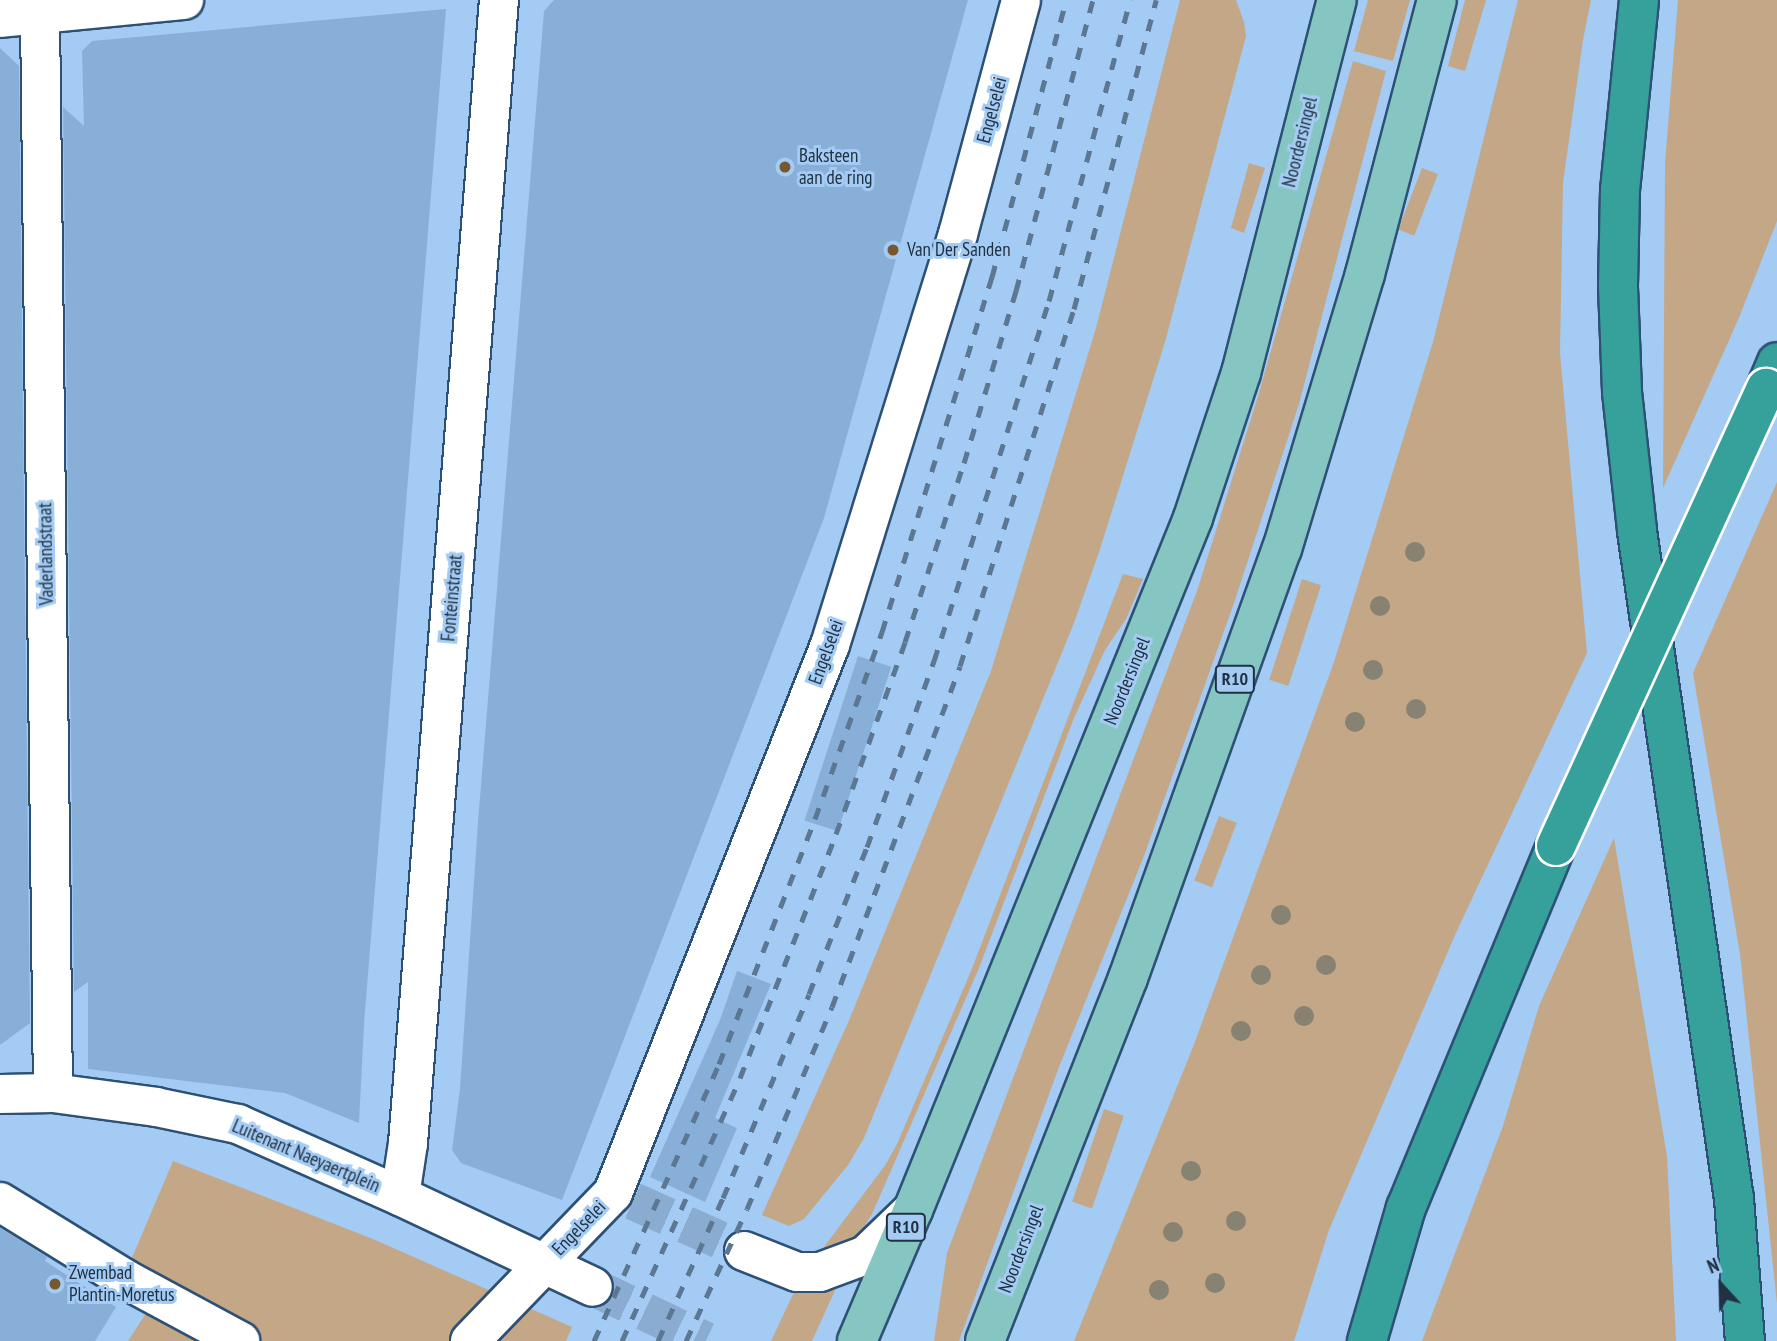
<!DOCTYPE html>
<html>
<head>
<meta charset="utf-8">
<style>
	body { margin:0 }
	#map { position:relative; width:1777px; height:1341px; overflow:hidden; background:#a3cbf4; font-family:"PT Sans Narrow",sans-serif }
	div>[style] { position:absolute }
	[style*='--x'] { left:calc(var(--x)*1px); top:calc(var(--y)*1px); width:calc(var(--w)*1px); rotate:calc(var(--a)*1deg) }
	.green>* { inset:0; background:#c4a787; transform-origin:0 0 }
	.building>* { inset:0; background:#88afd8; transform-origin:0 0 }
	.minor-tunnel>* { height:38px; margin-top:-19px; transform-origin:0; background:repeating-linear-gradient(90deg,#89acd0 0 38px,transparent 0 57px) }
	.roads { filter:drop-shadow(2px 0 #2d5175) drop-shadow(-2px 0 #2d5175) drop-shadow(0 2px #2d5175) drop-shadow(0 -2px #2d5175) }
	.minor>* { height:38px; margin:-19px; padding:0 19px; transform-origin:19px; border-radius:19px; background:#fff }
	.major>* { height:38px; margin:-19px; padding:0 19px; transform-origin:19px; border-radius:19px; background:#86c6c2 }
	.highway>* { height:38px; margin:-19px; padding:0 19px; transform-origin:19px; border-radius:19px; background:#36a09a }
	.rail>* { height:5px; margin-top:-2.5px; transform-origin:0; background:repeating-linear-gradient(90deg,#5c7792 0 12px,transparent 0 24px) }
	.bridges { filter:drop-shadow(2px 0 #fff) drop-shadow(-2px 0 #fff) drop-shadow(0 2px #fff) drop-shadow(0 -2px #fff) }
	.highway-bridge>* { height:38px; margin:-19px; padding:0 19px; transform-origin:19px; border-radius:19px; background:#36a09a }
	.trees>* { width:20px; height:20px; margin:-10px; border-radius:50%; background:#878271 }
	.dots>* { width:19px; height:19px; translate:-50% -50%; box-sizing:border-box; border:4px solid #a3cbf4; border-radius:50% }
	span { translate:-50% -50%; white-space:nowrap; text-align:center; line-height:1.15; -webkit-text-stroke:6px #a3cbf4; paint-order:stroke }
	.shield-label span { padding:2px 5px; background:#a3cbf4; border:2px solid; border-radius:5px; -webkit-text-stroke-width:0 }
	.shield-label { font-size:18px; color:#213141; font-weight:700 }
	.street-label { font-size:19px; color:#213141 }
	.poi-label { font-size:19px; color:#213141 }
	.left { translate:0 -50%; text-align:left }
	.north { position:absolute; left:1686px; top:1250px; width:70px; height:70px; -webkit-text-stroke:5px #a3cbf4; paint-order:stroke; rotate:338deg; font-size:19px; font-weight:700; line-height:28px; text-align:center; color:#213141 }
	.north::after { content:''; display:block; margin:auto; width:24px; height:32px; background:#213141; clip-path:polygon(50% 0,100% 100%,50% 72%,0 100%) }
</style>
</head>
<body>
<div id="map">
	<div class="green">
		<i style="clip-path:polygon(1180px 0,1236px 0,1244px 22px,1246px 36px,1165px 342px,1100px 549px,1074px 623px,864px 1138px,848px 1165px,804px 1219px,789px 1226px,762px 1215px,850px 1018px,991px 671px,1096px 328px)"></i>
		<i style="clip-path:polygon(1368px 0,1410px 0,1393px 61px,1354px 51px)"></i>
		<i style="clip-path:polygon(1465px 0,1486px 0,1465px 71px,1448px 66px)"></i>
		<i style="clip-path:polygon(1518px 0,1591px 0,1583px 40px,1563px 183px,1560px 353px,1587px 653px,1455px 935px,1329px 1230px,1294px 1341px,1074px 1341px,1193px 1047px,1334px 662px,1433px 342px)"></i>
		<i style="clip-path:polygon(1678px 0,1777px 0,1777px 221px,1738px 320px,1663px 488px,1665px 163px)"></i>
		<i style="clip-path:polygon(1353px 61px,1386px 71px,1299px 404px,1234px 603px,1144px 856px,1059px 1067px,959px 1341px,934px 1341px,947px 1253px,1197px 591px,1259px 393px)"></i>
		<i style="clip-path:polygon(1249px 163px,1265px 168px,1244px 233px,1231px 228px)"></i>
		<i style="left:1422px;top:168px;width:17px;height:66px;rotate:21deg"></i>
		<i style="clip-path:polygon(1777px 482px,1777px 1304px,1740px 954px,1693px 673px)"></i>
		<i style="clip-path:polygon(1123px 574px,1143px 579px,1126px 619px,1105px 650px,1074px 718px,979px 968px,873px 1212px,861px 1232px,845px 1244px,818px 1255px,886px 1164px,897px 1144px,971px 971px)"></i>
		<i style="left:1302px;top:579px;width:20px;height:106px;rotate:18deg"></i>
		<i style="left:1219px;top:816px;width:19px;height:69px;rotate:21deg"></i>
		<i style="clip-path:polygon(1614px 838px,1667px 1156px,1676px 1341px,1422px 1341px,1503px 1126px,1539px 1006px)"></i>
		<i style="left:1104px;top:1109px;width:21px;height:98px;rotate:19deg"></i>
		<i style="clip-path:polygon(173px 1161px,373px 1239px,572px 1327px,566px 1341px,262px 1341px,126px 1272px)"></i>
		<i style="clip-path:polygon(837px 1286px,812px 1341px,771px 1341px,795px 1290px)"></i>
		<i style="clip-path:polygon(152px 1304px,210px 1341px,128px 1341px)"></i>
	</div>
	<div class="building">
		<i style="clip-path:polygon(554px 0,968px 0,824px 518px,562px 1200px,461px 1163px,452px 1150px,460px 1089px,478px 822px,544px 11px)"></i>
		<i style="clip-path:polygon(446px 9px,364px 1024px,359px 1123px,285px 1093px,88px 1069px,88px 982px,74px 992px,63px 107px,84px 126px,82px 51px,92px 41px)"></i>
		<i style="clip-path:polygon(0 48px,19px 66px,30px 1023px,0 1045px)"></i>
		<i style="left:858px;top:656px;width:35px;height:173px;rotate:18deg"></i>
		<i style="clip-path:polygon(737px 971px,771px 984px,715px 1118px,737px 1128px,705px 1202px,650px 1177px,720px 1020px)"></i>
		<i style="clip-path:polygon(0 1228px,47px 1257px,45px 1261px,116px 1307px,95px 1341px,0 1341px)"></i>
	</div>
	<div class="minor-tunnel">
		<i style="--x:633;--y:1201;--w:122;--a:24.2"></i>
		<i style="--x:593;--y:1287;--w:125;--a:25.5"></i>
	</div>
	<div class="roads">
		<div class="minor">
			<i style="--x:40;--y:14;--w:1079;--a:89.31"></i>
			<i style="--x:0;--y:18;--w:185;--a:-5.6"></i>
			<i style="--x:0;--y:1094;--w:53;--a:-1.1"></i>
			<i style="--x:53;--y:1093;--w:104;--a:7.7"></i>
			<i style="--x:156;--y:1107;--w:84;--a:11.7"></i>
			<i style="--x:238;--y:1124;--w:177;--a:24"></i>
			<i style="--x:400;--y:1196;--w:213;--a:25.2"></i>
			<i style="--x:400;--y:1196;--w:54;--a:-81.4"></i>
			<i style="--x:408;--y:1143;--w:1147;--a:-85.45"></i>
			<i style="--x:0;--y:1202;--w:147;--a:31.6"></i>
			<i style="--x:125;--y:1279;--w:131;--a:28.3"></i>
			<i style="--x:744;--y:1251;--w:57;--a:21.6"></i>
			<i style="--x:797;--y:1272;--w:23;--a:0"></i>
			<i style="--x:820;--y:1272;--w:49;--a:-20.3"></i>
			<i style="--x:866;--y:1255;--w:65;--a:-43.8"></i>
			<i style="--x:470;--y:1341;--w:206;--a:-46"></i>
			<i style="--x:613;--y:1193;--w:589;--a:-68.4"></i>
			<i style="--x:830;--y:645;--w:430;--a:-72.7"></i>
			<i style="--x:958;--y:234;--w:242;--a:-74.9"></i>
		</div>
		<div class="major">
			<i style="--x:857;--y:1341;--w:142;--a:-66.9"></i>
			<i style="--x:913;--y:1210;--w:747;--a:-67.97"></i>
			<i style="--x:1193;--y:518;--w:153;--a:-71.7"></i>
			<i style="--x:1241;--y:373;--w:385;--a:-75.6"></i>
			<i style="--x:985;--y:1341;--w:390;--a:-68.5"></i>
			<i style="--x:1128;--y:978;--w:456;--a:-70.3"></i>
			<i style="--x:1282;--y:549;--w:287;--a:-73.2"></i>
			<i style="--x:1365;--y:274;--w:283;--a:-75.3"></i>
		</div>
		<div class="highway">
			<i style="--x:1639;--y:0;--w:191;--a:95.7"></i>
			<i style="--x:1620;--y:190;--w:97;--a:91.2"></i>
			<i style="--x:1618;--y:287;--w:105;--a:87.8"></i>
			<i style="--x:1622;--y:392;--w:140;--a:83.8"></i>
			<i style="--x:1637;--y:531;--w:675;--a:81.74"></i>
			<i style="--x:1734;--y:1199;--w:142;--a:85.6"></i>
			<i style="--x:1766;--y:388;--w:28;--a:-67"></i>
			<i style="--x:1367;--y:1341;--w:139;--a:-73.7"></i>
			<i style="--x:1406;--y:1208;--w:392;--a:-67.5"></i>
		</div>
	</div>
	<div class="rail">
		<i style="--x:594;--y:1341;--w:304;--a:-65.7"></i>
		<i style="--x:719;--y:1064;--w:263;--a:-68.6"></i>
		<i style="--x:815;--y:819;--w:199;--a:-70.3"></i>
		<i style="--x:882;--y:632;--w:372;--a:-72.8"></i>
		<i style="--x:992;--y:277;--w:287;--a:-75"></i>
		<i style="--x:622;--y:1341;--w:288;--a:-65.8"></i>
		<i style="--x:740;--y:1078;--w:262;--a:-68.5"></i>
		<i style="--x:836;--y:834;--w:204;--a:-70.2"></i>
		<i style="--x:905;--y:642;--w:188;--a:-71.8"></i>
		<i style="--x:964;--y:463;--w:180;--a:-73.2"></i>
		<i style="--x:1016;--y:291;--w:301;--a:-75.2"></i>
		<i style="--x:658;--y:1341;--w:157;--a:-65.6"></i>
		<i style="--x:723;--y:1198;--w:221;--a:-67.1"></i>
		<i style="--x:809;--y:994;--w:158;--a:-68.5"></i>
		<i style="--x:867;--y:847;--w:198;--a:-70.2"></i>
		<i style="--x:934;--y:661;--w:378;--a:-72.3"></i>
		<i style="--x:1049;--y:301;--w:312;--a:-74.9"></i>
		<i style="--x:686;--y:1341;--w:145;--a:-65.2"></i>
		<i style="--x:747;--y:1209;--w:219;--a:-67.2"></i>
		<i style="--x:832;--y:1007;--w:364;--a:-69.4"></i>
		<i style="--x:960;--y:666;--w:375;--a:-72.3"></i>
		<i style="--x:1074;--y:309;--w:320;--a:-75.1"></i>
	</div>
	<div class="bridges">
		<div class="highway-bridge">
			<i style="--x:1556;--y:846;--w:504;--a:-65.37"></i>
		</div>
	</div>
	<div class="trees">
		<i style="left:1415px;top:552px"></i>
		<i style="left:1380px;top:606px"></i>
		<i style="left:1373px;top:670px"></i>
		<i style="left:1416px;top:709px"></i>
		<i style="left:1355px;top:722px"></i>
		<i style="left:1281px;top:915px"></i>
		<i style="left:1326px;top:965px"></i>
		<i style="left:1261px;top:975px"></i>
		<i style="left:1304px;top:1016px"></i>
		<i style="left:1241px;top:1031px"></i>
		<i style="left:1191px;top:1171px"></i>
		<i style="left:1236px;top:1221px"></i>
		<i style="left:1173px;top:1232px"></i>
		<i style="left:1215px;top:1283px"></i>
		<i style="left:1159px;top:1290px"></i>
	</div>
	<div class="dots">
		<i style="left:785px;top:167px;background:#78572e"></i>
		<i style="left:893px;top:250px;background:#78572e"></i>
		<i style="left:55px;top:1284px;background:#78572e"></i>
	</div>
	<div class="shield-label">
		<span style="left:1235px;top:679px">R10</span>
		<span style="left:906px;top:1227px">R10</span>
	</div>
	<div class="street-label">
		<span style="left:992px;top:110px;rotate:-75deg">Engelselei</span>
		<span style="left:1300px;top:142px;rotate:-76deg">Noordersingel</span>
		<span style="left:46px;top:554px;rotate:-91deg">Vaderlandstraat</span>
		<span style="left:452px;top:598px;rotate:-85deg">Fonteinstraat</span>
		<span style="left:826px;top:652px;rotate:-70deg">Engelselei</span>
		<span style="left:1127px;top:681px;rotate:-68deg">Noordersingel</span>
		<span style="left:306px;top:1156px;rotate:23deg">Luitenant Naeyaertplein</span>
		<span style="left:579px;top:1228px;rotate:-46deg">Engelselei</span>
		<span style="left:1021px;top:1249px;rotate:-69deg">Noordersingel</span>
	</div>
	<div class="poi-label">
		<span class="left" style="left:799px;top:167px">Baksteen<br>aan de ring</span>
		<span class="left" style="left:907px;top:250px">Van Der Sanden</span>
		<span class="left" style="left:69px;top:1284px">Zwembad<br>Plantin-Moretus</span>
	</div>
	<div class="north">N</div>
</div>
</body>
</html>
